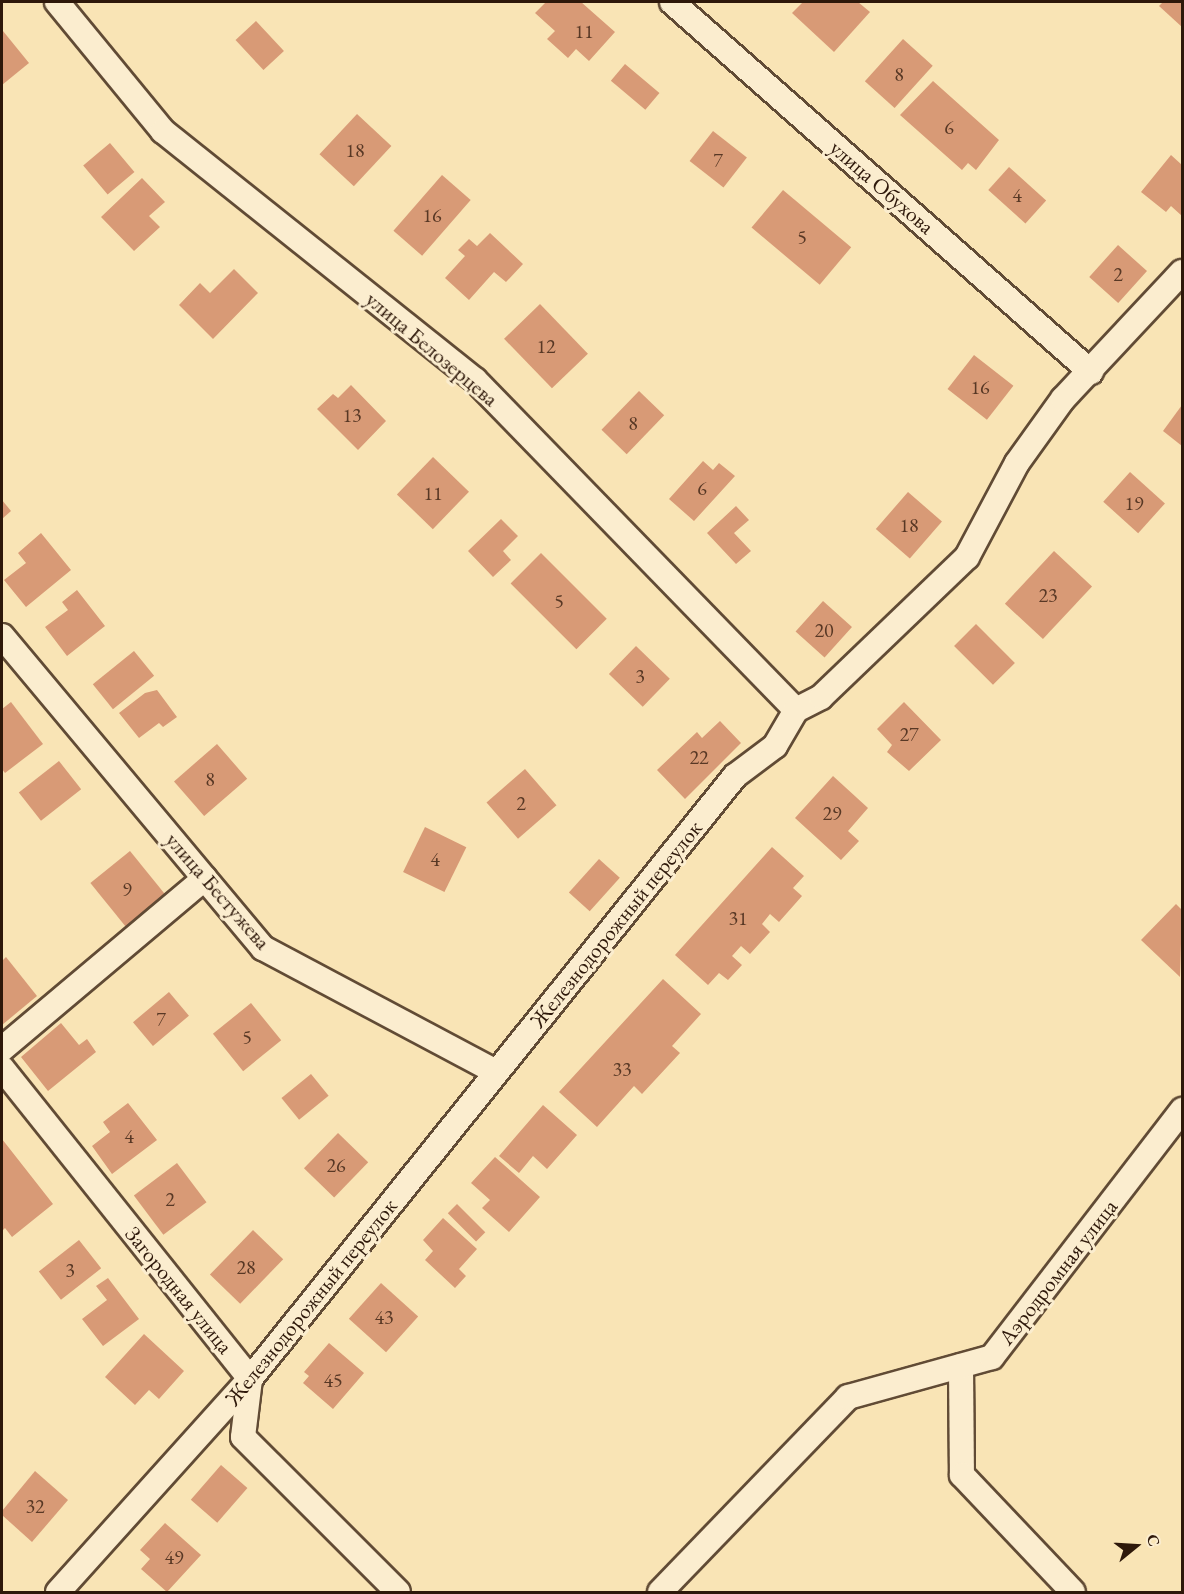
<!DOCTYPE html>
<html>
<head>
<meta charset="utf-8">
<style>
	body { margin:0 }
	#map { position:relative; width:1184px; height:1594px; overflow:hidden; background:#f9e4b5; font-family:"EB Garamond",serif }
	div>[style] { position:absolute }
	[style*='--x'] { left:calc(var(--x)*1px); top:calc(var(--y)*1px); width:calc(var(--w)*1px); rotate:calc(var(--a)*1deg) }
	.building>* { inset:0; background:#d89a76; transform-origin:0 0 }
	.roads { filter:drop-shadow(2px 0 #614b35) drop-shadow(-2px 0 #614b35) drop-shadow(0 2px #614b35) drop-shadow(0 -2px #614b35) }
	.minor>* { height:24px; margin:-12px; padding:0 12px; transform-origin:12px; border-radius:12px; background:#fbedcf }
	span { translate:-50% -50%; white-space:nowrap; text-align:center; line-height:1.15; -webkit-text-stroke:6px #fbedcf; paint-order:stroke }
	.number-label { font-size:20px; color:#583825 }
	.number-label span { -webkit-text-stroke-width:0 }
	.street-label { font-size:22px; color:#2e180a }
	.frame { position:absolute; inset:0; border:3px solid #2e180a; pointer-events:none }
	.north { position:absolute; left:1106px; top:1516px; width:60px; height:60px; -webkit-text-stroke:4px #fbedcf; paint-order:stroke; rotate:72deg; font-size:16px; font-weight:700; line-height:24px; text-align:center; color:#2e180a }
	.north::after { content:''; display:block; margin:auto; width:21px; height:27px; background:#2e180a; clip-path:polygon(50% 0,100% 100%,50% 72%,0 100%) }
</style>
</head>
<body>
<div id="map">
	<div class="building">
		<i style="clip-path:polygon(546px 2px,581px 2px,615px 32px,589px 61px,576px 49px,568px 58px,547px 39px,555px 31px,535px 13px)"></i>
		<i style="clip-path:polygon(803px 2px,858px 2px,870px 12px,834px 52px,792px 13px)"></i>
		<i style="clip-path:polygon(1163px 2px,1182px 2px,1182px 27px,1159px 6px)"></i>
		<i style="left:256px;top:21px;width:41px;height:28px;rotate:47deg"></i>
		<i style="clip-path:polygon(3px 31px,29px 63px,2px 85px,2px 32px)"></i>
		<i style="left:903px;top:39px;width:40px;height:57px;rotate:42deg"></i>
		<i style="left:625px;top:64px;width:45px;height:22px;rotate:40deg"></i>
		<i style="clip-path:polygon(933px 81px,999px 140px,976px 170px,968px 163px,962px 170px,900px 115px)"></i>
		<i style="left:357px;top:114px;width:47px;height:55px;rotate:43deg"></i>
		<i style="left:713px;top:131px;width:43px;height:38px;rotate:38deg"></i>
		<i style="left:110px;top:143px;width:38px;height:35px;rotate:50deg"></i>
		<i style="clip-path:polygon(1171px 155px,1182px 165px,1182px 216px,1171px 206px,1166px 212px,1141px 192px)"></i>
		<i style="left:1009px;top:167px;width:50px;height:31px;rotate:42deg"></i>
		<i style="left:442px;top:175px;width:38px;height:74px;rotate:41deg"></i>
		<i style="clip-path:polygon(142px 178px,165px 202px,149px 216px,160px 227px,134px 251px,101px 217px)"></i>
		<i style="left:783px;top:190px;width:89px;height:49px;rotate:40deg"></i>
		<i style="clip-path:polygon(490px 233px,523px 264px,506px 282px,494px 272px,469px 300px,445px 278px,465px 256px,458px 250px,469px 239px,477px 246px)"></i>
		<i style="left:1118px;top:245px;width:39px;height:43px;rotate:42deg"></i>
		<i style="clip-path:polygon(234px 269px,258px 293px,213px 339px,179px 305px,200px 283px,210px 293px)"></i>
		<i style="left:540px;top:304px;width:69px;height:50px;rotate:46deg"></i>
		<i style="left:974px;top:355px;width:50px;height:43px;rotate:38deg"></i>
		<i style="clip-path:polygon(351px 385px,386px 421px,358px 450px,317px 409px,333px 394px,338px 398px)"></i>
		<i style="left:639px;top:391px;width:35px;height:54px;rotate:44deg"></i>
		<i style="clip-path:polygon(1182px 405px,1182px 446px,1163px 431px)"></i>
		<i style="left:433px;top:457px;width:50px;height:52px;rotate:44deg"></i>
		<i style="clip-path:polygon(703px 461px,713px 470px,719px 463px,735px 476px,694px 521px,669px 499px)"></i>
		<i style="left:1130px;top:472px;width:47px;height:40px;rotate:42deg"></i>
		<i style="left:908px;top:492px;width:45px;height:49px;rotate:41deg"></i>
		<i style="clip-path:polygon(2px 500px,11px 511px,2px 519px)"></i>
		<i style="clip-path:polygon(736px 506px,749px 520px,734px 533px,751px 551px,736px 564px,707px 533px)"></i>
		<i style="clip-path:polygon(501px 519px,518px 536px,503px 551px,511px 560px,493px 577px,468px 551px)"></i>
		<i style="clip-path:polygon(41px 533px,71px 570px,26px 607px,4px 580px,26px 563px,18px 553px)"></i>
		<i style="left:1054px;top:551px;width:52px;height:72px;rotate:43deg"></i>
		<i style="left:541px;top:553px;width:93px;height:43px;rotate:45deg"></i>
		<i style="clip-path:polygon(77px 590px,105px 626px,67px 656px,45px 627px,68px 610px,62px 602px)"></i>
		<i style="left:823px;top:601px;width:39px;height:41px;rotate:42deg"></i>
		<i style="left:976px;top:624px;width:55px;height:31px;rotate:45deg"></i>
		<i style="left:636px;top:646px;width:47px;height:39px;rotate:44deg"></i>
		<i style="left:134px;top:651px;width:32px;height:53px;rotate:51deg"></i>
		<i style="clip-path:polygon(157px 690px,177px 717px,163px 727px,159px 723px,139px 738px,119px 713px,145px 693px)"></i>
		<i style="clip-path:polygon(11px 702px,43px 744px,5px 773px,2px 769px,2px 709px)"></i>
		<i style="clip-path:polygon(904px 702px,941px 740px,909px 771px,887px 752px,892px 745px,877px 729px)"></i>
		<i style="clip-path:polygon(720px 721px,741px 743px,685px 799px,657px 770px,697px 732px,702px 738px)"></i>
		<i style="left:217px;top:744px;width:46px;height:57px;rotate:49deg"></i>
		<i style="left:59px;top:761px;width:36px;height:51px;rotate:52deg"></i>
		<i style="left:525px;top:769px;width:48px;height:51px;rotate:49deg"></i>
		<i style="clip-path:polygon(833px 776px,868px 808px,848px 831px,859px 841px,841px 860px,795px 818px)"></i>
		<i style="left:425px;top:827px;width:46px;height:50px;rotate:26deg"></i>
		<i style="clip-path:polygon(772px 847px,804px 876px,793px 888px,802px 896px,779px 922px,770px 914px,762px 924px,770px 932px,750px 954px,741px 946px,732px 956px,742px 965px,728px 980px,719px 973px,708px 985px,675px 955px)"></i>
		<i style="left:130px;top:851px;width:56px;height:51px;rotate:51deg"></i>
		<i style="left:599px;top:859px;width:28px;height:45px;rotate:42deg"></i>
		<i style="clip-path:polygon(1176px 904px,1182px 910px,1180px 977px,1141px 940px)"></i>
		<i style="clip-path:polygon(6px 957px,37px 996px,2px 1025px,2px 961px)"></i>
		<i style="clip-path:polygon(663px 979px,701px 1014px,672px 1046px,680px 1053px,642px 1094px,634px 1086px,597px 1127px,559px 1092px)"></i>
		<i style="left:169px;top:992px;width:31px;height:47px;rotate:50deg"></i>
		<i style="left:251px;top:1003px;width:48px;height:49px;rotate:51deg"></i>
		<i style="clip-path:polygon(61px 1023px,79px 1045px,87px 1039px,96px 1052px,48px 1091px,21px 1057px)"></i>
		<i style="left:311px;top:1074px;width:28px;height:38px;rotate:51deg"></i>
		<i style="clip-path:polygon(128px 1103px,157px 1140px,112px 1174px,92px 1146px,110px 1132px,103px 1122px)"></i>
		<i style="clip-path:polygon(543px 1105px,577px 1135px,547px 1169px,533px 1156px,519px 1173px,499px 1156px)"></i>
		<i style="left:338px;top:1133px;width:42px;height:49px;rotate:44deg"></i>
		<i style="clip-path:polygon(2px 1139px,53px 1204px,12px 1237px,5px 1228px,2px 1231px)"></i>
		<i style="clip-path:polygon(495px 1157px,540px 1197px,509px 1232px,482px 1208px,490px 1200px,471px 1183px)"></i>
		<i style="left:177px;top:1163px;width:49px;height:54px;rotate:53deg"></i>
		<i style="left:457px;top:1204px;width:40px;height:13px;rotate:45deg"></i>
		<i style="clip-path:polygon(443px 1218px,477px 1249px,459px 1269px,466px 1276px,455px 1288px,425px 1260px,433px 1251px,423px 1240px)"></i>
		<i style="left:253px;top:1230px;width:42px;height:62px;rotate:44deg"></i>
		<i style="left:79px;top:1240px;width:36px;height:51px;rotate:52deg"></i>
		<i style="clip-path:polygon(108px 1278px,139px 1319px,103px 1346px,82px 1319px,107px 1300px,96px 1286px)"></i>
		<i style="left:381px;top:1283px;width:50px;height:48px;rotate:42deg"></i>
		<i style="clip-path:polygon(144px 1334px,184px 1371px,159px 1399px,149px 1390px,135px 1405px,105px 1377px)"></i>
		<i style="clip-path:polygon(329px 1343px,364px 1373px,333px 1409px,303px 1383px,309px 1376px,304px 1372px)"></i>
		<i style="left:221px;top:1465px;width:35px;height:46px;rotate:41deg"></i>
		<i style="clip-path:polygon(35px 1471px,68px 1500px,32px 1542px,2px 1515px,2px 1511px)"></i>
		<i style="clip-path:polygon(165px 1523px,201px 1555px,167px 1592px,141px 1569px,150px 1559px,140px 1550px)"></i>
	</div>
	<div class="roads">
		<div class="minor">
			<i style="--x:57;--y:2;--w:167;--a:50.6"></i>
			<i style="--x:163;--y:131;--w:399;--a:38.6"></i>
			<i style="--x:475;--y:380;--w:460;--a:45.8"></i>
			<i style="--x:672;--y:2;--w:559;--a:41.45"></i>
			<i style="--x:2;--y:636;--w:407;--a:50.1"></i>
			<i style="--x:263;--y:948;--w:264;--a:28"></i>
			<i style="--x:2;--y:1049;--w:265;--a:-40.1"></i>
			<i style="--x:2;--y:1068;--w:398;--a:51.4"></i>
			<i style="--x:250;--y:1379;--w:58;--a:96.9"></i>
			<i style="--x:243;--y:1437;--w:219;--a:45"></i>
			<i style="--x:961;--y:1366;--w:109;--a:89.5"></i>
			<i style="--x:962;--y:1475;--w:161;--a:46.5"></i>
			<i style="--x:58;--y:1592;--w:287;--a:-48"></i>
			<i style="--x:250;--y:1379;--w:774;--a:-51.19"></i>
			<i style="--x:735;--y:776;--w:50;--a:-36.9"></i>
			<i style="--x:775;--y:746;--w:42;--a:-59.7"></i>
			<i style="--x:796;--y:710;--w:28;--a:-27"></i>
			<i style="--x:821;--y:697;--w:202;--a:-43.8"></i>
			<i style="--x:967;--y:557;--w:106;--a:-62"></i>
			<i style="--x:1017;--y:463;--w:79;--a:-54.3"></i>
			<i style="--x:1063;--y:399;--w:174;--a:-46.9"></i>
			<i style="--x:660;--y:1592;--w:271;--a:-46"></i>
			<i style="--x:848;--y:1397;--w:149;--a:-15.5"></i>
			<i style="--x:992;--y:1357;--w:312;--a:-52.4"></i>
		</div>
	</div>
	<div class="number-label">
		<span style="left:584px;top:31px">11</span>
		<span style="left:899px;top:74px">8</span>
		<span style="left:949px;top:127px">6</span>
		<span style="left:355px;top:150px">18</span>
		<span style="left:718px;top:160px">7</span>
		<span style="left:1017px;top:195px">4</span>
		<span style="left:432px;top:215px">16</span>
		<span style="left:802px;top:237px">5</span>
		<span style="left:1118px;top:274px">2</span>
		<span style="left:546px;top:346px">12</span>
		<span style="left:980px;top:387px">16</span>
		<span style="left:352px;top:415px">13</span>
		<span style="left:633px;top:423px">8</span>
		<span style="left:702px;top:488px">6</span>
		<span style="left:433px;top:493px">11</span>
		<span style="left:1134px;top:503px">19</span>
		<span style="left:909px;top:525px">18</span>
		<span style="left:1048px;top:595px">23</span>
		<span style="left:559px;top:601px">5</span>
		<span style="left:824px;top:630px">20</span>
		<span style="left:640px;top:676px">3</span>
		<span style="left:909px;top:734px">27</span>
		<span style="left:699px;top:757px">22</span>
		<span style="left:210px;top:779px">8</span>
		<span style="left:521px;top:803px">2</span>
		<span style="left:832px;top:813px">29</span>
		<span style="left:435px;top:859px">4</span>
		<span style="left:127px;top:889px">9</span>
		<span style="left:738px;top:918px">31</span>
		<span style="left:161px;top:1019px">7</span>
		<span style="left:247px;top:1037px">5</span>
		<span style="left:622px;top:1069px">33</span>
		<span style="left:129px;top:1136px">4</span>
		<span style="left:336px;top:1165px">26</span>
		<span style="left:170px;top:1199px">2</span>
		<span style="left:246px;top:1267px">28</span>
		<span style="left:70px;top:1270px">3</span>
		<span style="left:384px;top:1317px">43</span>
		<span style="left:333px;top:1380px">45</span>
		<span style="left:35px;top:1506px">32</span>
		<span style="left:174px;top:1557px">49</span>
	</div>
	<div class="street-label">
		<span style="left:882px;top:187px;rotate:41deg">улица Обухова</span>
		<span style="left:432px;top:349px;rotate:40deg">улица Белозерцева</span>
		<span style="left:218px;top:891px;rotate:49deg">улица Бестужева</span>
		<span style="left:616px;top:924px;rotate:-51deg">Железнодорожный переулок</span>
		<span style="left:1058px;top:1272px;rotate:-52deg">Аэродромная улица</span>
		<span style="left:179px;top:1290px;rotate:51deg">Загородная улица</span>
		<span style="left:311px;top:1302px;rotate:-51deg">Железнодорожный переулок</span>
	</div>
	<div class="frame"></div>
	<div class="north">С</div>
</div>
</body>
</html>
